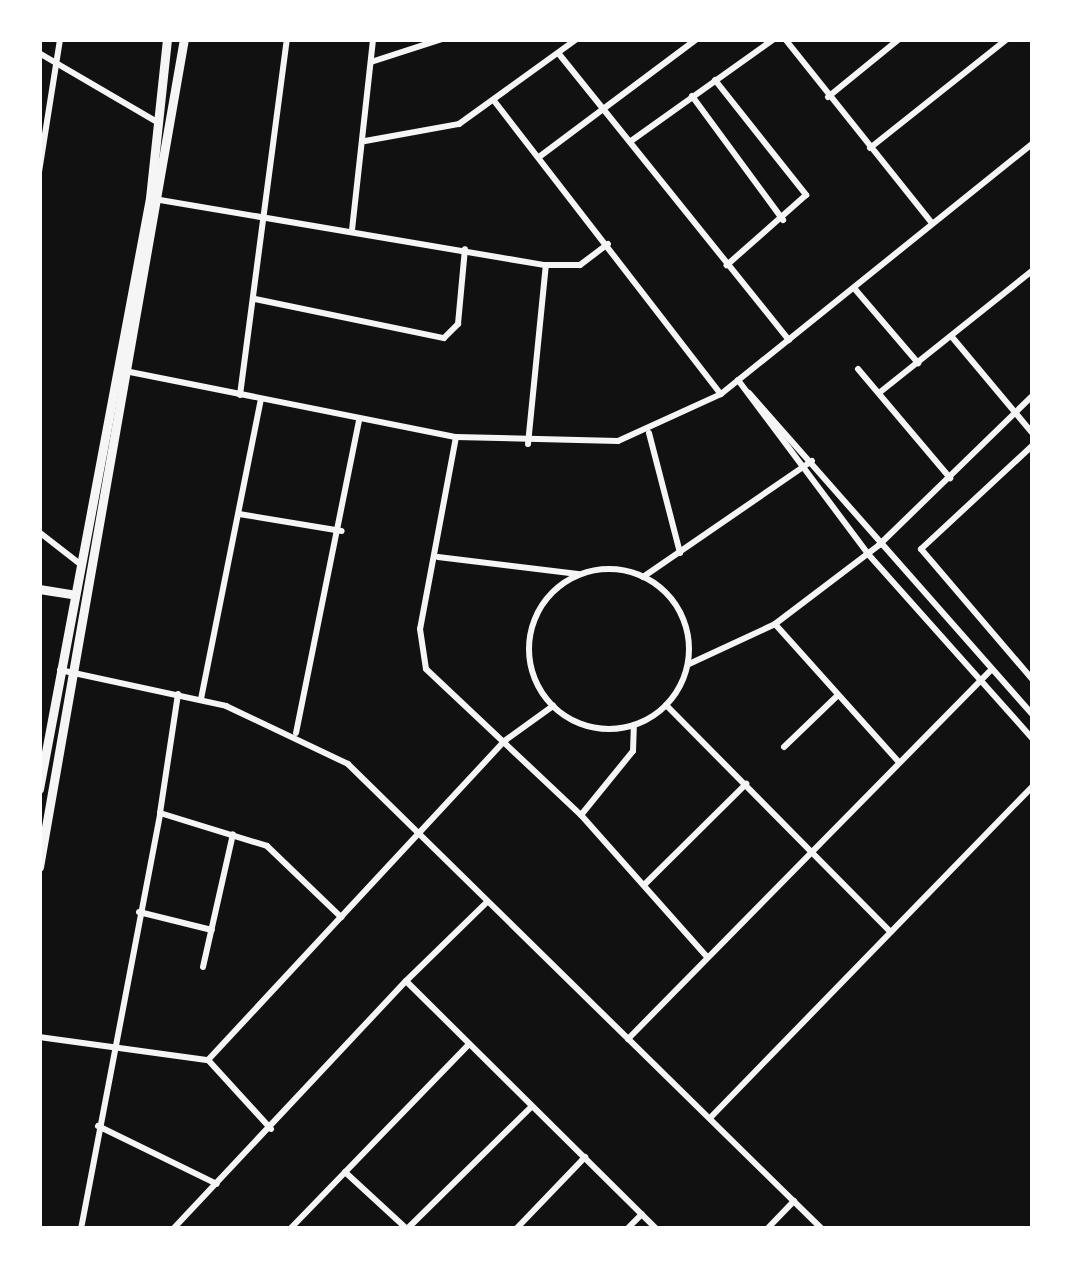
<!DOCTYPE html>
<html>
<head>
<meta charset="utf-8">
<style>
	body { margin:0 }
	#map { position:relative; width:1072px; height:1268px; overflow:hidden; background:#111; font-family:"PT Sans Narrow",sans-serif }
	div>[style] { position:absolute }
	[style*='--x'] { left:calc(var(--x)*1px); top:calc(var(--y)*1px); width:calc(var(--w)*1px); rotate:calc(var(--a)*1deg) }
	.minor>* { height:6px; margin:-3px; padding:0 3px; transform-origin:3px; border-radius:3px; background:#f5f5f5 }
	.minor>.ring { margin:-3px; padding:0; box-sizing:content-box; background:none; border:6px solid #f5f5f5; border-radius:50% }
	.tertiary>* { height:9px; margin:-4.5px; padding:0 4.5px; transform-origin:4.5px; border-radius:4.5px; background:#f5f5f5 }
	span { translate:-50% -50%; white-space:nowrap; text-align:center; line-height:1.15; -webkit-text-stroke:9px #fff; paint-order:stroke }
	.frame { position:absolute; inset:0; border:42px solid #fff; pointer-events:none }
</style>
</head>
<body>
<div id="map">
	<div class="minor">
		<i style="--x:785;--y:39;--w:234;--a:51.4"></i>
		<i style="--x:39;--y:53;--w:137;--a:30.3"></i>
		<i style="--x:559;--y:54;--w:367;--a:51.2"></i>
		<i style="--x:371;--y:62;--w:75;--a:-17.9"></i>
		<i style="--x:715;--y:80;--w:147;--a:51.6"></i>
		<i style="--x:806;--y:195;--w:106;--a:138.5"></i>
		<i style="--x:692;--y:96;--w:154;--a:53.7"></i>
		<i style="--x:828;--y:97;--w:92;--a:-39.2"></i>
		<i style="--x:495;--y:102;--w:369;--a:52.3"></i>
		<i style="--x:365;--y:141;--w:96;--a:-10.3"></i>
		<i style="--x:459;--y:124;--w:145;--a:-35.8"></i>
		<i style="--x:631;--y:141;--w:176;--a:-35.5"></i>
		<i style="--x:870;--y:148;--w:175;--a:-38.5"></i>
		<i style="--x:539;--y:157;--w:197;--a:-36.8"></i>
		<i style="--x:39;--y:172;--w:135;--a:-81"></i>
		<i style="--x:154;--y:199;--w:398;--a:9.6"></i>
		<i style="--x:546;--y:265;--w:34;--a:0"></i>
		<i style="--x:580;--y:265;--w:35;--a:-37"></i>
		<i style="--x:352;--y:230;--w:192;--a:-83.7"></i>
		<i style="--x:854;--y:288;--w:99;--a:49.5"></i>
		<i style="--x:255;--y:299;--w:193;--a:11.7"></i>
		<i style="--x:444;--y:338;--w:20;--a:-45"></i>
		<i style="--x:458;--y:324;--w:75;--a:-84.7"></i>
		<i style="--x:952;--y:337;--w:126;--a:50.1"></i>
		<i style="--x:858;--y:369;--w:143;--a:49.8"></i>
		<i style="--x:125;--y:371;--w:338;--a:11.3"></i>
		<i style="--x:456;--y:437;--w:162;--a:1.4"></i>
		<i style="--x:618;--y:441;--w:113;--a:-24.5"></i>
		<i style="--x:721;--y:394;--w:400;--a:-38.8"></i>
		<i style="--x:738;--y:380;--w:217;--a:53.2"></i>
		<i style="--x:868;--y:554;--w:248;--a:48.3"></i>
		<i style="--x:749;--y:393;--w:429;--a:48.6"></i>
		<i style="--x:879;--y:393;--w:197;--a:-38.6"></i>
		<i style="--x:240;--y:395;--w:359;--a:-82.5"></i>
		<i style="--x:649;--y:433;--w:124;--a:75.5"></i>
		<i style="--x:456;--y:437;--w:195;--a:100.6"></i>
		<i style="--x:420;--y:629;--w:40;--a:81.5"></i>
		<i style="--x:426;--y:669;--w:213;--a:43.3"></i>
		<i style="--x:581;--y:815;--w:190;--a:48.4"></i>
		<i style="--x:528;--y:444;--w:180;--a:-84.3"></i>
		<i style="--x:1033;--y:445;--w:153;--a:137.1"></i>
		<i style="--x:921;--y:549;--w:172;--a:49.5"></i>
		<i style="--x:239;--y:514;--w:104;--a:9.4"></i>
		<i style="--x:39;--y:532;--w:51;--a:37.8"></i>
		<i style="--x:438;--y:557;--w:141;--a:6.9"></i>
		<i class="ring" style="left:529px;top:569px;width:154px;height:154px"></i>
		<i style="--x:643;--y:577;--w:205;--a:-34.5"></i>
		<i style="--x:775;--y:624;--w:186;--a:48.1"></i>
		<i style="--x:689;--y:664;--w:95;--a:-24.9"></i>
		<i style="--x:775;--y:624;--w:131;--a:-37.2"></i>
		<i style="--x:879;--y:545;--w:215;--a:-44.2"></i>
		<i style="--x:60;--y:670;--w:170;--a:12.2"></i>
		<i style="--x:226;--y:706;--w:135;--a:25.4"></i>
		<i style="--x:348;--y:764;--w:664;--a:44.45"></i>
		<i style="--x:178;--y:694;--w:120;--a:98.6"></i>
		<i style="--x:160;--y:813;--w:112;--a:17.1"></i>
		<i style="--x:267;--y:846;--w:103;--a:43.8"></i>
		<i style="--x:201;--y:699;--w:305;--a:-78.7"></i>
		<i style="--x:666;--y:705;--w:317;--a:45.3"></i>
		<i style="--x:296;--y:733;--w:318;--a:-78.6"></i>
		<i style="--x:784;--y:747;--w:75;--a:-43.9"></i>
		<i style="--x:581;--y:815;--w:82;--a:-50.9"></i>
		<i style="--x:633;--y:751;--w:26;--a:-88"></i>
		<i style="--x:644;--y:885;--w:144;--a:-44.7"></i>
		<i style="--x:139;--y:912;--w:75;--a:13.9"></i>
		<i style="--x:203;--y:967;--w:136;--a:-77.3"></i>
		<i style="--x:406;--y:981;--w:113;--a:-44.3"></i>
		<i style="--x:39;--y:1037;--w:171;--a:7.8"></i>
		<i style="--x:208;--y:1060;--w:434;--a:-47.1"></i>
		<i style="--x:503;--y:742;--w:62;--a:-35.8"></i>
		<i style="--x:628;--y:1039;--w:516;--a:-45.47"></i>
		<i style="--x:209;--y:1061;--w:92;--a:47.6"></i>
		<i style="--x:711;--y:1117;--w:462;--a:-45.8"></i>
		<i style="--x:98;--y:1126;--w:132;--a:26"></i>
		<i style="--x:345;--y:1172;--w:84;--a:42.6"></i>
		<i style="--x:81;--y:1229;--w:423;--a:-79.2"></i>
		<i style="--x:173;--y:1229;--w:340;--a:-46.8"></i>
		<i style="--x:406;--y:981;--w:353;--a:44.7"></i>
		<i style="--x:290;--y:1229;--w:257;--a:-45.9"></i>
		<i style="--x:407;--y:1229;--w:175;--a:-44.5"></i>
		<i style="--x:516;--y:1229;--w:100;--a:-46.2"></i>
		<i style="--x:627;--y:1229;--w:21;--a:-45"></i>
		<i style="--x:767;--y:1229;--w:39;--a:-46"></i>
	</div>
	<div class="tertiary">
		<i style="--x:39;--y:589;--w:36;--a:9"></i>
		<i style="--x:39;--y:789;--w:601;--a:-79.36"></i>
		<i style="--x:150;--y:198;--w:160;--a:-83.9"></i>
		<i style="--x:39;--y:867;--w:841;--a:-80.07"></i>
	</div>
	<div class="frame"></div>
</div>
</body>
</html>
